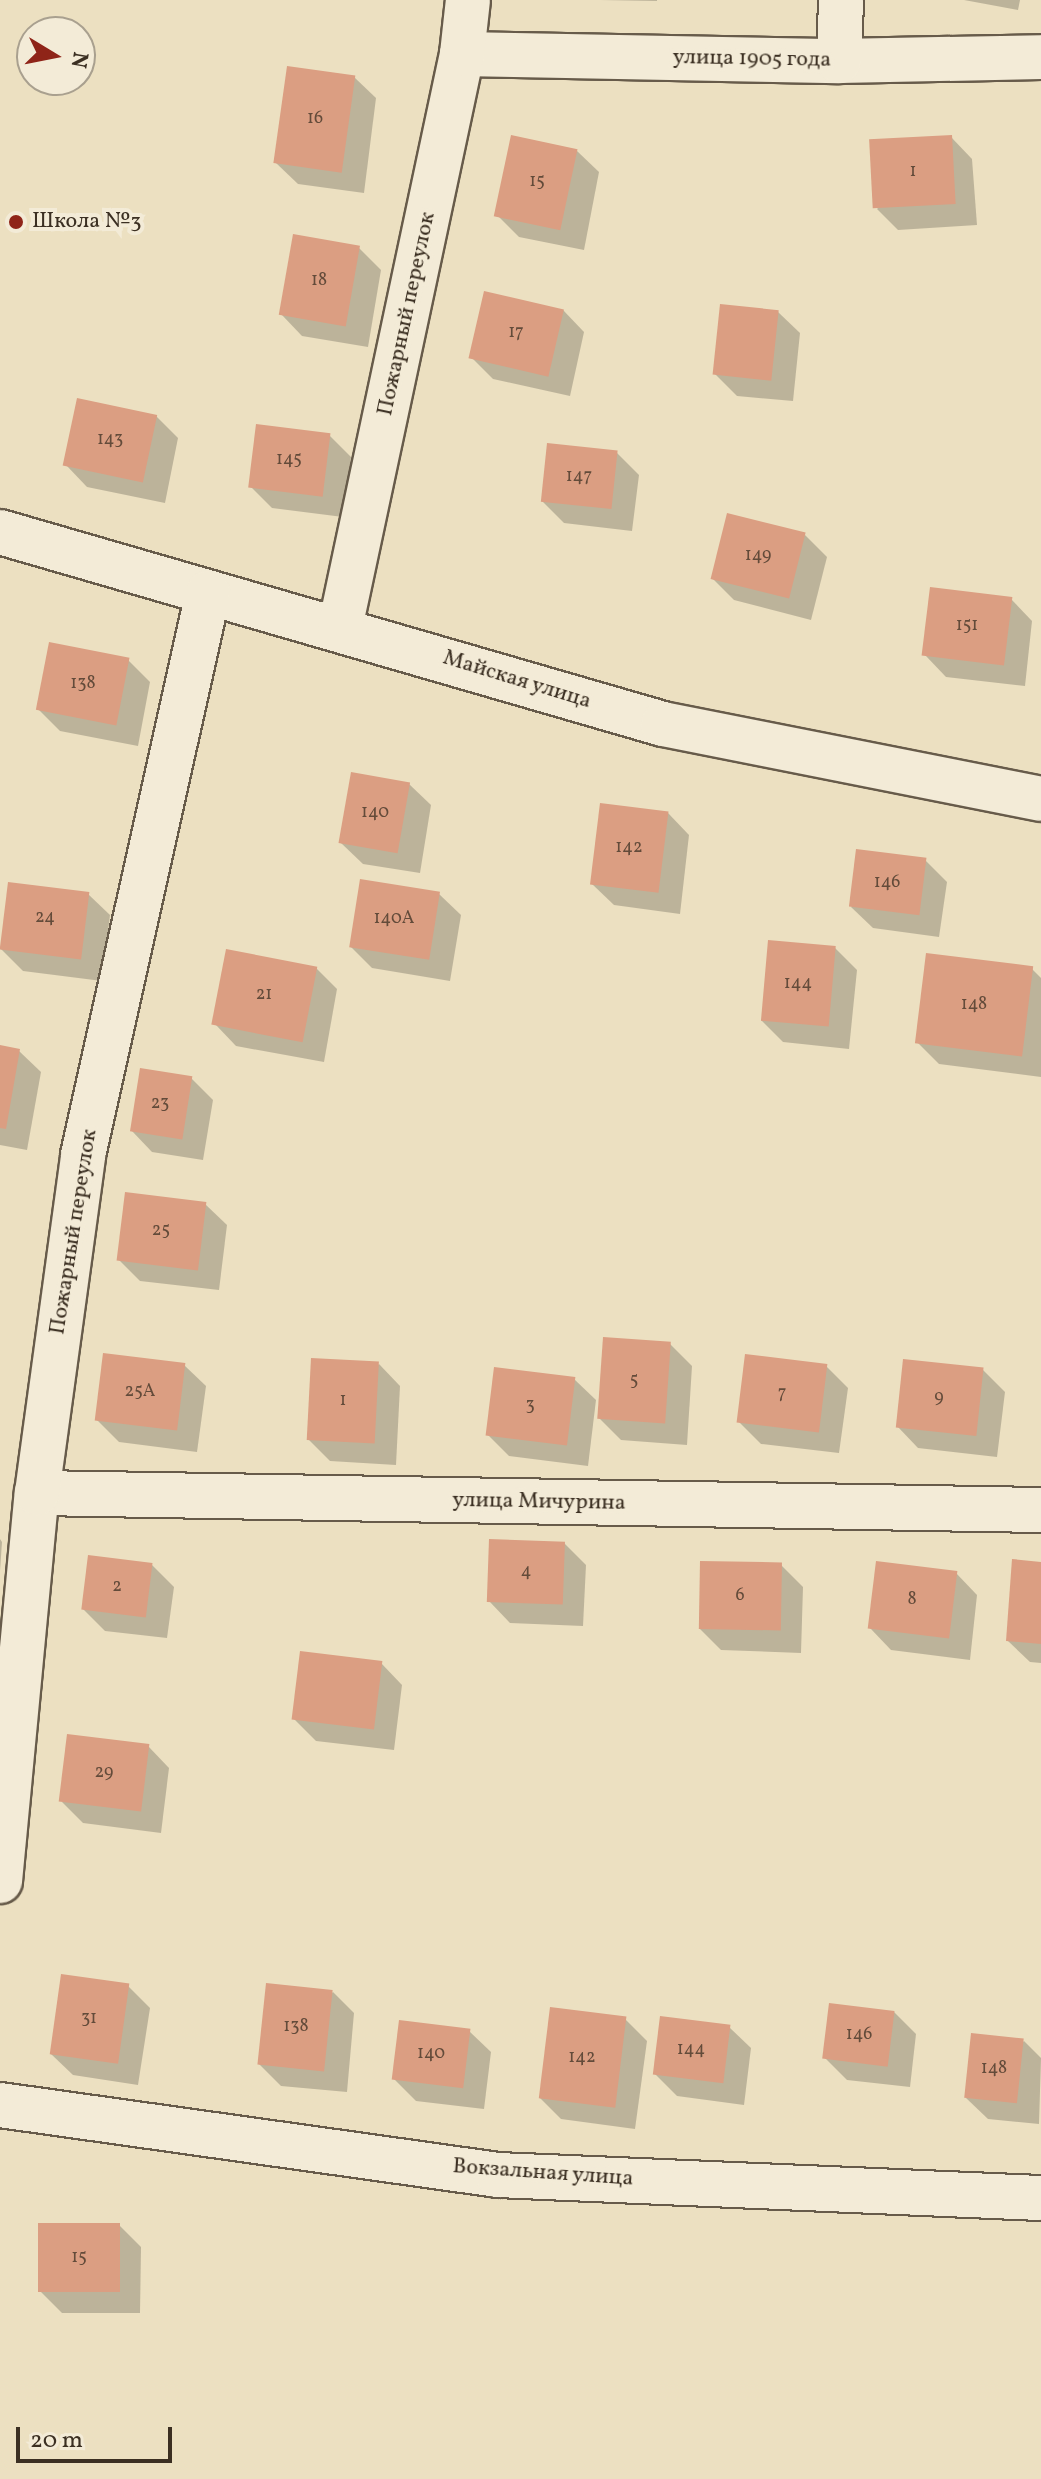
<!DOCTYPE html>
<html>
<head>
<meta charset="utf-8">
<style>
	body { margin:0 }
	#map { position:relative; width:1041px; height:2479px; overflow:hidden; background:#ece0c1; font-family:Vollkorn,serif }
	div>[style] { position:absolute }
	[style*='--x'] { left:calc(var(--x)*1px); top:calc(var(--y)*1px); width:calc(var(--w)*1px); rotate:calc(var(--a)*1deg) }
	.shadow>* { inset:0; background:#0003 }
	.building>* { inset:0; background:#db9e82; transform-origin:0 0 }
	.roads { filter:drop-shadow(2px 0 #675b4a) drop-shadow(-2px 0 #675b4a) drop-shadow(0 2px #675b4a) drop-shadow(0 -2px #675b4a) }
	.minor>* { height:44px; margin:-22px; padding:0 22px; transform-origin:22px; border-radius:22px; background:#f3ebd7 }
	.dots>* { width:22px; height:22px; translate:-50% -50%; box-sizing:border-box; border:4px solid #f3ebd7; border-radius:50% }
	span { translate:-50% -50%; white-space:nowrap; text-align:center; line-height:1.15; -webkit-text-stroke:8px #f3ebd7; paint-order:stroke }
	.number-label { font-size:18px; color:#634b3a }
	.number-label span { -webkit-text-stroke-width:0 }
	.street-label { font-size:22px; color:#3b2f22 }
	.poi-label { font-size:22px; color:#3b2f22 }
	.left { translate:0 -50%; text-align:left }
	.north { position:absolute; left:16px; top:16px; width:80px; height:80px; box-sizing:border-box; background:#f3ebd7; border:2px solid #a9a08f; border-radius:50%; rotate:100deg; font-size:22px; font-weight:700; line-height:32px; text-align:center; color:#3b2f22 }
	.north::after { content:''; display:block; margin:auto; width:28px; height:36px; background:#8f2418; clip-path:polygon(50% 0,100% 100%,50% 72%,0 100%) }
	.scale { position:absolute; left:16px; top:2427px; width:156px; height:36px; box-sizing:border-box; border:4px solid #3b2f22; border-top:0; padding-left:10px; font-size:24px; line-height:28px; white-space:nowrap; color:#3b2f22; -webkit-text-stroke:6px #f3ebd7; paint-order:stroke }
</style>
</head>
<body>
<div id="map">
	<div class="shadow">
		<i style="clip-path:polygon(600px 0,657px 0,657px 1px)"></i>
		<i style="clip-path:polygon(964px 0,1020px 0,1018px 10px)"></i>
		<i style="clip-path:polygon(354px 77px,376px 98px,364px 193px,298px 184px,276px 163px)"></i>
		<i style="clip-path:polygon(951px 137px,972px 159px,977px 225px,898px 230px,877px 209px)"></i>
		<i style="clip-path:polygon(577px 151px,599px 172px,584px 250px,519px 237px,497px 215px)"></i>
		<i style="clip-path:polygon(359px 248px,381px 270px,368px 347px,302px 336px,281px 314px)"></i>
		<i style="clip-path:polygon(563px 310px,584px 332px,570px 396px,493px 379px,471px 357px)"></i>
		<i style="clip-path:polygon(778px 312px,800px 333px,793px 401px,737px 396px,715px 374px)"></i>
		<i style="clip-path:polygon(156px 416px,178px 438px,165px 503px,87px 487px,66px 465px)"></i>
		<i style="clip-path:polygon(329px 435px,351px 457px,343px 517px,272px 508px,250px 486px)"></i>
		<i style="clip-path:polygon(617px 453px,639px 475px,632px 531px,564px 523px,542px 501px)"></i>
		<i style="clip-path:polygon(805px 535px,827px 557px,811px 620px,734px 600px,713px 579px)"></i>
		<i style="clip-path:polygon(1011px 599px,1032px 621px,1025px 686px,946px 677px,925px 655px)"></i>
		<i style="clip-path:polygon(128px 660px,150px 682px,138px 746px,60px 731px,38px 709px)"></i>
		<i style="clip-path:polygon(409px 784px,431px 805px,420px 873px,363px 864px,341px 843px)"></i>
		<i style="clip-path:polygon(668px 813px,689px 835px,680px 914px,614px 905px,592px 884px)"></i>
		<i style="clip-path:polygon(925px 860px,947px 882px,939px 937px,873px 928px,851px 907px)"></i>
		<i style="clip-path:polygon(88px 894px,110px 915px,102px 981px,23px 971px,1px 949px)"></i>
		<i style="clip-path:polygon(439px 894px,461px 915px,450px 981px,372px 968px,350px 946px)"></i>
		<i style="clip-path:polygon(835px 948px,857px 970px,849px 1049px,783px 1042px,761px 1020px)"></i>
		<i style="clip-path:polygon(316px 968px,337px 989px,324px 1062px,236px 1046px,215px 1024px)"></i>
		<i style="clip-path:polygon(1032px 969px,1041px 978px,1041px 1077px,939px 1064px,917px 1042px)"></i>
		<i style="clip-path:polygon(0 1047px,19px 1051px,41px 1072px,27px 1150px,0 1145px)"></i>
		<i style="clip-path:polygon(191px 1078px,213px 1100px,203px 1160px,152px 1152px,131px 1130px)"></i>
		<i style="clip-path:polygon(205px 1204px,227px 1225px,219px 1290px,140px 1281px,118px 1259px)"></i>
		<i style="clip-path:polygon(670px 1344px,692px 1366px,687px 1445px,621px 1440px,599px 1418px)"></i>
		<i style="clip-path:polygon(379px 1364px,400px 1386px,396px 1465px,330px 1461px,308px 1439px)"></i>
		<i style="clip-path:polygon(184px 1365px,206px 1386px,197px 1452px,119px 1442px,97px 1420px)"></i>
		<i style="clip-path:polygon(826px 1366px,848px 1388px,839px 1453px,761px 1444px,739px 1422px)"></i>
		<i style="clip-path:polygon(983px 1370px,1005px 1392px,997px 1457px,918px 1448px,897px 1426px)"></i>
		<i style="clip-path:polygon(574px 1379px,596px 1400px,588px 1466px,509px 1456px,487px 1434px)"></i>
		<i style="clip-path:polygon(0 1539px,2px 1542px,0 1571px)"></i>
		<i style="clip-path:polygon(564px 1543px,586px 1565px,583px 1626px,510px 1623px,489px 1601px)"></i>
		<i style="clip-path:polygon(1041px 1564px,1041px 1663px,1030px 1662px,1008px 1641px)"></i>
		<i style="clip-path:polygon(152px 1565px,174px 1587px,167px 1638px,105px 1631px,83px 1609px)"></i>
		<i style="clip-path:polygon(781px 1565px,803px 1587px,801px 1653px,721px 1650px,700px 1629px)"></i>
		<i style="clip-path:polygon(956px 1573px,977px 1595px,970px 1660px,891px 1650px,870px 1628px)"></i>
		<i style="clip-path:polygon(381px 1663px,402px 1685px,394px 1750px,316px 1741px,294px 1719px)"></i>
		<i style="clip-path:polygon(148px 1746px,169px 1768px,161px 1833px,83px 1823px,62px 1802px)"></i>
		<i style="clip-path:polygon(128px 1986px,150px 2008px,138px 2085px,73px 2075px,51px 2054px)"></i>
		<i style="clip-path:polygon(333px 1992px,354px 2013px,347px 2092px,281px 2086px,259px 2064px)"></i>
		<i style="clip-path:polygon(894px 2012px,916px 2034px,910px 2087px,847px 2080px,825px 2058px)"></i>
		<i style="clip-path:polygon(625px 2019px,647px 2041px,635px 2129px,561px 2119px,539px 2097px)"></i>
		<i style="clip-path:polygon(729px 2027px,751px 2048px,744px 2105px,677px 2096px,655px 2074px)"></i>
		<i style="clip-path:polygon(469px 2031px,491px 2052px,484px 2109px,416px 2101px,394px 2079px)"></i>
		<i style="clip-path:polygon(1024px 2041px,1041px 2058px,1039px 2124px,988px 2119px,966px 2098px)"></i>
		<i style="clip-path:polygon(119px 2225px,141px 2247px,140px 2313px,62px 2313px,40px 2291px)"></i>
	</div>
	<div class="building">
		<i style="left:287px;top:66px;width:69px;height:98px;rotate:8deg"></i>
		<i style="left:511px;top:135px;width:68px;height:83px;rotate:12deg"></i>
		<i style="left:952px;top:135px;width:69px;height:83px;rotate:87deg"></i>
		<i style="left:293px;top:234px;width:68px;height:82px;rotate:10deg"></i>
		<i style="left:484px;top:291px;width:82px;height:69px;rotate:13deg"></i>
		<i style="left:720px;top:304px;width:59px;height:71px;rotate:6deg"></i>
		<i style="left:77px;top:398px;width:82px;height:69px;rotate:12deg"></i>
		<i style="left:256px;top:424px;width:75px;height:64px;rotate:7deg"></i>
		<i style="left:547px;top:443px;width:71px;height:59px;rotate:6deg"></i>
		<i style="left:727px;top:513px;width:81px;height:68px;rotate:14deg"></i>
		<i style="left:930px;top:587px;width:83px;height:69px;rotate:7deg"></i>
		<i style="left:49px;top:642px;width:82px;height:69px;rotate:11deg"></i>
		<i style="left:351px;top:772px;width:60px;height:72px;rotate:10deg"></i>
		<i style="left:600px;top:803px;width:69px;height:82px;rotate:7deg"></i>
		<i style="left:856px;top:849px;width:71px;height:58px;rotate:7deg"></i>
		<i style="left:360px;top:879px;width:81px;height:69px;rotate:9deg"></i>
		<i style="left:8px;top:882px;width:82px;height:68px;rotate:7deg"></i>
		<i style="left:768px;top:940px;width:68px;height:81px;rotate:5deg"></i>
		<i style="left:226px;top:949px;width:93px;height:77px;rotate:11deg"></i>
		<i style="left:926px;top:953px;width:108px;height:91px;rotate:7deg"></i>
		<i style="clip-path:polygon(0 1045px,20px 1049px,6px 1129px,0 1128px)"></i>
		<i style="left:140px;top:1068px;width:53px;height:64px;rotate:9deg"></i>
		<i style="left:125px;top:1192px;width:82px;height:69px;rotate:7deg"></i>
		<i style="left:603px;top:1337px;width:68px;height:82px;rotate:4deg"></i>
		<i style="left:103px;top:1353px;width:83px;height:68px;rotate:7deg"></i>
		<i style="left:745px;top:1354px;width:83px;height:69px;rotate:7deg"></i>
		<i style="left:311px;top:1358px;width:68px;height:82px;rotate:3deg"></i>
		<i style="left:903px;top:1359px;width:81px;height:69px;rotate:6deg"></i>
		<i style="left:494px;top:1367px;width:82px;height:69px;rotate:7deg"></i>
		<i style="left:489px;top:1539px;width:76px;height:63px;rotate:2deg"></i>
		<i style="left:88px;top:1555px;width:65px;height:55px;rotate:7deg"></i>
		<i style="clip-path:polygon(1012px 1559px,1041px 1562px,1041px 1644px,1006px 1641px)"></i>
		<i style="left:700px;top:1561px;width:82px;height:68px;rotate:1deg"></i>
		<i style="left:876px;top:1561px;width:82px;height:68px;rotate:7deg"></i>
		<i style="left:300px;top:1651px;width:83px;height:69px;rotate:7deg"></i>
		<i style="left:67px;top:1734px;width:83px;height:68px;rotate:7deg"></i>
		<i style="left:61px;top:1974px;width:69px;height:81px;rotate:8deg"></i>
		<i style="left:266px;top:1983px;width:67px;height:82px;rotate:6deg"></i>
		<i style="left:829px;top:2003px;width:66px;height:56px;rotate:7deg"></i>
		<i style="left:550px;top:2007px;width:77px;height:92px;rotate:7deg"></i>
		<i style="left:660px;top:2016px;width:71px;height:59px;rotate:7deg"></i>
		<i style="left:399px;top:2020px;width:72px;height:60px;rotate:7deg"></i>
		<i style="left:971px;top:2033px;width:53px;height:65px;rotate:6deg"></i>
		<i style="left:38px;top:2223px;width:82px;height:69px"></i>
	</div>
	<div class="roads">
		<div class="minor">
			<i style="--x:462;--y:54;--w:377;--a:1.1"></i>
			<i style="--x:839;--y:61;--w:202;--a:-1.1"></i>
			<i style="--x:839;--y:61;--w:61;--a:-88.1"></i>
			<i style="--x:0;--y:532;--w:690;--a:16.15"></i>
			<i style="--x:663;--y:724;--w:385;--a:11.2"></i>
			<i style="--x:340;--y:628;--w:587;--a:-78"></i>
			<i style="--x:462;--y:54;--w:54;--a:-83.7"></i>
			<i style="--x:37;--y:1493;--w:1004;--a:0.97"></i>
			<i style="--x:0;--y:1881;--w:390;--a:-84.6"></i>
			<i style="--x:37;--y:1493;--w:341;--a:-82.2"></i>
			<i style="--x:83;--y:1155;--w:576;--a:-77.46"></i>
			<i style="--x:0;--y:2105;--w:503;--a:8"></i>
			<i style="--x:498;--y:2175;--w:543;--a:2.43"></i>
		</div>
	</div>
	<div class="dots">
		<i style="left:16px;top:222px;background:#8f2418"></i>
	</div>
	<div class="number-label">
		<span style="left:315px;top:119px">16</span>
		<span style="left:913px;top:172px">1</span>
		<span style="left:537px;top:182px">15</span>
		<span style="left:319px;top:281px">18</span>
		<span style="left:516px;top:333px">17</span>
		<span style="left:110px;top:440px">143</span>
		<span style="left:289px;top:460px">145</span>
		<span style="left:579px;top:477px">147</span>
		<span style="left:758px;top:556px">149</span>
		<span style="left:967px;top:626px">151</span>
		<span style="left:83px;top:684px">138</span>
		<span style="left:375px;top:813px">140</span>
		<span style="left:629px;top:848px">142</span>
		<span style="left:887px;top:883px">146</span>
		<span style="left:45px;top:918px">24</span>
		<span style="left:394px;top:919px">140А</span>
		<span style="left:798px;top:984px">144</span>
		<span style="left:264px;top:995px">21</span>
		<span style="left:974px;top:1005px">148</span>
		<span style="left:160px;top:1104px">23</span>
		<span style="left:161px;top:1231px">25</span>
		<span style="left:634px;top:1381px">5</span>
		<span style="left:140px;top:1392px">25А</span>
		<span style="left:782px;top:1394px">7</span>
		<span style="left:939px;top:1398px">9</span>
		<span style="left:343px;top:1401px">1</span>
		<span style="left:530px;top:1406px">3</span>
		<span style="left:526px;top:1572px">4</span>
		<span style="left:117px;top:1587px">2</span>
		<span style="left:740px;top:1596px">6</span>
		<span style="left:912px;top:1600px">8</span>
		<span style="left:104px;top:1773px">29</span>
		<span style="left:89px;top:2019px">31</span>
		<span style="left:296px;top:2027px">138</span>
		<span style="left:859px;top:2035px">146</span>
		<span style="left:691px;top:2050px">144</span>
		<span style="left:431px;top:2054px">140</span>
		<span style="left:582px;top:2058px">142</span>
		<span style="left:994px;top:2069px">148</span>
		<span style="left:79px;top:2258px">15</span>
	</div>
	<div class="street-label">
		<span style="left:752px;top:59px;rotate:1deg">улица 1905 года</span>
		<span style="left:407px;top:314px;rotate:-78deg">Пожарный переулок</span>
		<span style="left:517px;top:680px;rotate:17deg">Майская улица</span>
		<span style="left:74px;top:1232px;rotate:-81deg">Пожарный переулок</span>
		<span style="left:539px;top:1502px;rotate:1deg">улица Мичурина</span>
		<span style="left:543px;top:2173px;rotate:4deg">Вокзальная улица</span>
	</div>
	<div class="poi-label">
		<span class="left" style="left:32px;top:222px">Школа №3</span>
	</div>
	<div class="north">N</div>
	<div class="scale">20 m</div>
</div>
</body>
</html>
